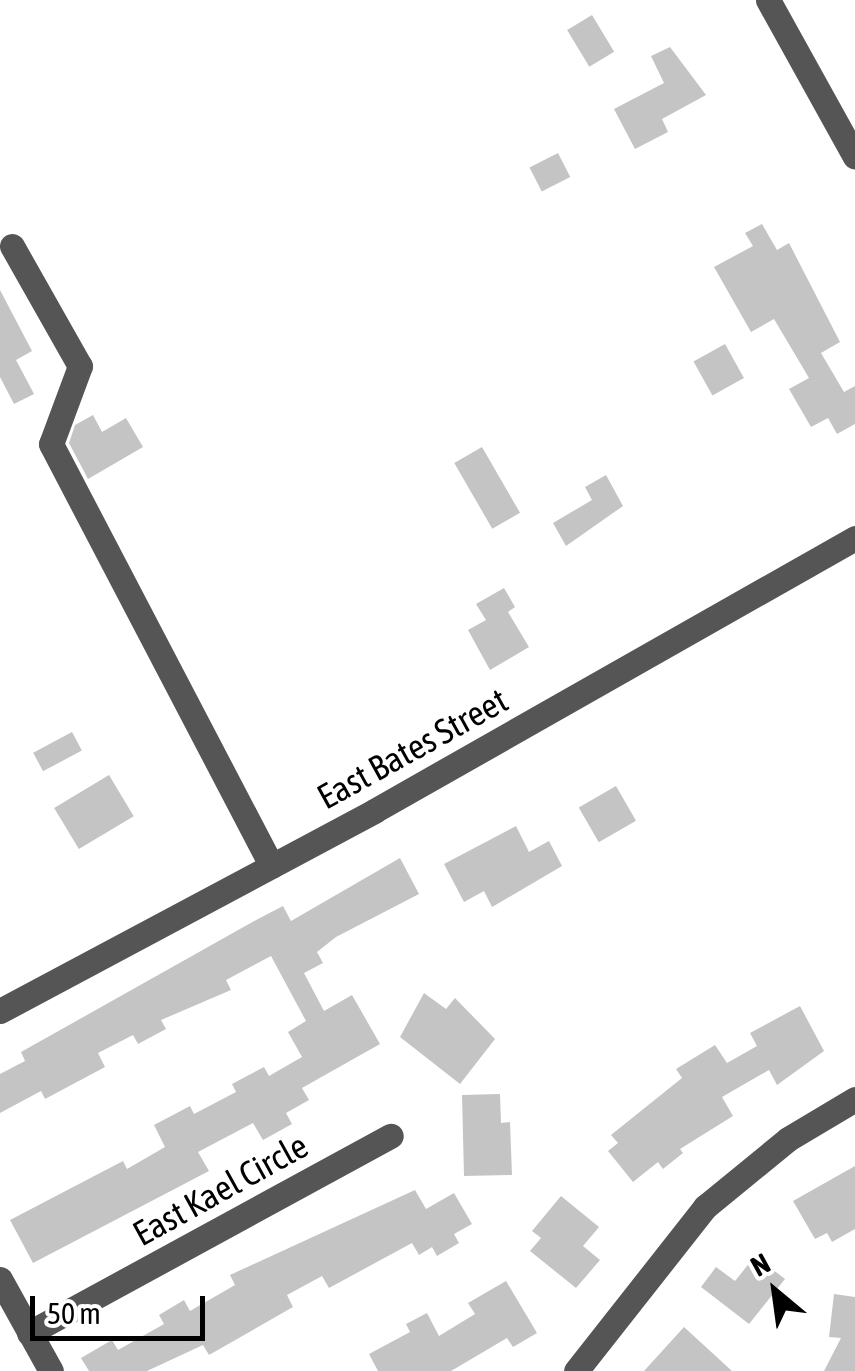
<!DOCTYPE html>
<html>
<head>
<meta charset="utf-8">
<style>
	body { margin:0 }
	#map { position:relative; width:855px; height:1371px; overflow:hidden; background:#fff; font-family:"Asap Condensed",sans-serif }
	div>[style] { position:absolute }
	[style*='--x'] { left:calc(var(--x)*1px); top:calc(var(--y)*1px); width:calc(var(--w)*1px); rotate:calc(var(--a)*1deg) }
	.building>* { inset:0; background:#c4c4c4; transform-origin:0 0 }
	.minor>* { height:25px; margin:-12.5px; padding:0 12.5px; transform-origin:12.5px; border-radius:12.5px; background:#555 }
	span { translate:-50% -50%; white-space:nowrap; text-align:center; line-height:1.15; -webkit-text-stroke:9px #fff; paint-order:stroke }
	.street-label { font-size:35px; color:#000 }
	.north { position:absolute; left:725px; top:1241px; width:100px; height:100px; -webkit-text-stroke:8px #fff; paint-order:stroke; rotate:331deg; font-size:28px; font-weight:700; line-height:40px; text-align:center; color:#000 }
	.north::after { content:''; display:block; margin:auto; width:35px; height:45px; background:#000; clip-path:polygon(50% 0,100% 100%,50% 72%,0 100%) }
	.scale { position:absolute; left:30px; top:1296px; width:175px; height:45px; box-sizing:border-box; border:5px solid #000; border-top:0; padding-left:12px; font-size:30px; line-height:35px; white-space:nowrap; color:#000; -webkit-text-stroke:8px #fff; paint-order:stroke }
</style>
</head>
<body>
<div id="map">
	<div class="building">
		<i style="left:592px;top:15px;width:43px;height:29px;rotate:59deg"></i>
		<i style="clip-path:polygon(670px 47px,706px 95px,662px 119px,668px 132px,635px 149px,614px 109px,664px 83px,651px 56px)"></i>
		<i style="left:558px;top:153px;width:27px;height:32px;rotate:63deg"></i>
		<i style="clip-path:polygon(762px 224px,777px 250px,789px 243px,840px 342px,821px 353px,844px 392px,855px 386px,855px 424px,837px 434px,828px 418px,811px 427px,789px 389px,809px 378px,774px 319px,751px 332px,714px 267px,753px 246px,745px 233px)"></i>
		<i style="clip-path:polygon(0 290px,32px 351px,16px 360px,34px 394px,14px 404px,0 377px)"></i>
		<i style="left:725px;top:344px;width:39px;height:36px;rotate:61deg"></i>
		<i style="clip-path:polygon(93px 415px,102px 432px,126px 418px,143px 447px,88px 479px,69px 443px,75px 425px)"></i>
		<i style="left:482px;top:447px;width:76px;height:32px;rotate:60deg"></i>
		<i style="clip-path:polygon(606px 475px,623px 506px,566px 546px,553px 523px,592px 500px,585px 487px)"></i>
		<i style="clip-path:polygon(504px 588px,515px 607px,508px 612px,529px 647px,490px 670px,468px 630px,486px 620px,476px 604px)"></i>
		<i style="left:72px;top:732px;width:21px;height:44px;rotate:62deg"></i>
		<i style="left:109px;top:775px;width:48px;height:64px;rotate:59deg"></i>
		<i style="left:616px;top:786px;width:40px;height:43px;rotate:60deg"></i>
		<i style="clip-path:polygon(516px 826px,529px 852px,549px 841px,562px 866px,492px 907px,484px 891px,464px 902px,444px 864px)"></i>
		<i style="clip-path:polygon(400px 858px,419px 894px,336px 937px,317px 952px,323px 963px,304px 973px,324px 1011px,352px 995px,380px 1044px,302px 1088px,309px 1100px,286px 1113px,292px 1124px,263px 1140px,253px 1123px,198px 1152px,209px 1171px,33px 1263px,10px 1220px,123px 1161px,127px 1169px,165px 1147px,154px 1125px,190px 1106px,194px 1114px,236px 1092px,232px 1084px,264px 1067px,269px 1076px,302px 1057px,288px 1032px,306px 1021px,271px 956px,226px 980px,231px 990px,161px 1020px,166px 1029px,138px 1044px,133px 1035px,98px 1053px,105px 1067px,45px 1099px,41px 1091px,0 1113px,0 1074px,25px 1061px,21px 1052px,258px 919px,283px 906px,291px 921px)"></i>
		<i style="clip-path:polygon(424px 993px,446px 1009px,455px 998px,495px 1039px,460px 1084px,400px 1037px)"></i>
		<i style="clip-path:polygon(800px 1006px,824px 1051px,777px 1085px,769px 1070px,722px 1097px,733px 1116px,680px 1149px,683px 1153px,663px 1169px,658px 1162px,633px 1182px,608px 1151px,618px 1143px,611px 1135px,682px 1078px,676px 1069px,715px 1045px,727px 1063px,757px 1046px,750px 1033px)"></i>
		<i style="clip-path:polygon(500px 1094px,501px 1123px,510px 1122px,512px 1175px,464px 1176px,462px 1095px)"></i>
		<i style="clip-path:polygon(855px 1166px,855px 1229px,832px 1242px,827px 1233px,815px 1239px,793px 1201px)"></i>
		<i style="clip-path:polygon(415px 1190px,426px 1209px,454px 1193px,472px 1224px,454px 1234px,459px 1243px,437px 1256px,432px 1247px,419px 1255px,412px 1243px,329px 1288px,322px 1276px,287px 1295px,293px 1307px,209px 1355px,203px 1345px,147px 1371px,89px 1371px,81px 1358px,112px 1340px,118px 1350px,164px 1324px,159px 1315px,184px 1300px,190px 1311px,235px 1285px,230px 1275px)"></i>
		<i style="clip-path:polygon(561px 1196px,599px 1227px,583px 1246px,600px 1260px,576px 1288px,530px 1251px,541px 1238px,532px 1231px)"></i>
		<i style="clip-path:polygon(755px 1256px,785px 1279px,749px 1324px,701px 1287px,716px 1267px,735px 1281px)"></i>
		<i style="clip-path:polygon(506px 1281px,537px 1333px,513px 1347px,507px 1338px,451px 1371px,378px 1371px,369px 1354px,410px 1332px,406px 1324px,427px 1313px,439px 1336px,475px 1314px,468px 1303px)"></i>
		<i style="clip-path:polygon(834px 1294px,855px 1297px,855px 1371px,824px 1371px,841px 1338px,829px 1337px)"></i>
		<i style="clip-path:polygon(684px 1327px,732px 1371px,644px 1371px)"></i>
	</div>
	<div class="minor">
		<i style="--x:768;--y:0;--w:179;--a:61"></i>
		<i style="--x:12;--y:246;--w:138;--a:60.5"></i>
		<i style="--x:80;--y:366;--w:83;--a:110.4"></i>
		<i style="--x:51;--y:444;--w:476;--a:62.4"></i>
		<i style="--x:0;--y:1011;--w:424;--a:-28.1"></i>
		<i style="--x:374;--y:811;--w:553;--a:-29.58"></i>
		<i style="--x:0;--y:1279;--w:105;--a:61"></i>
		<i style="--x:29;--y:1333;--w:412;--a:-28.6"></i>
		<i style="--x:576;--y:1371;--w:209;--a:-51.8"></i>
		<i style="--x:705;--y:1207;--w:107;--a:-39.3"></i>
		<i style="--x:788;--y:1139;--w:78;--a:-30.8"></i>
	</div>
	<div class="street-label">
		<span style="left:412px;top:748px;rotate:-29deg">East Bates Street</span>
		<span style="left:220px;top:1189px;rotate:-29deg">East Kael Circle</span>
	</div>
	<div class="north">N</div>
	<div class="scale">50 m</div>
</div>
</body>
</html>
